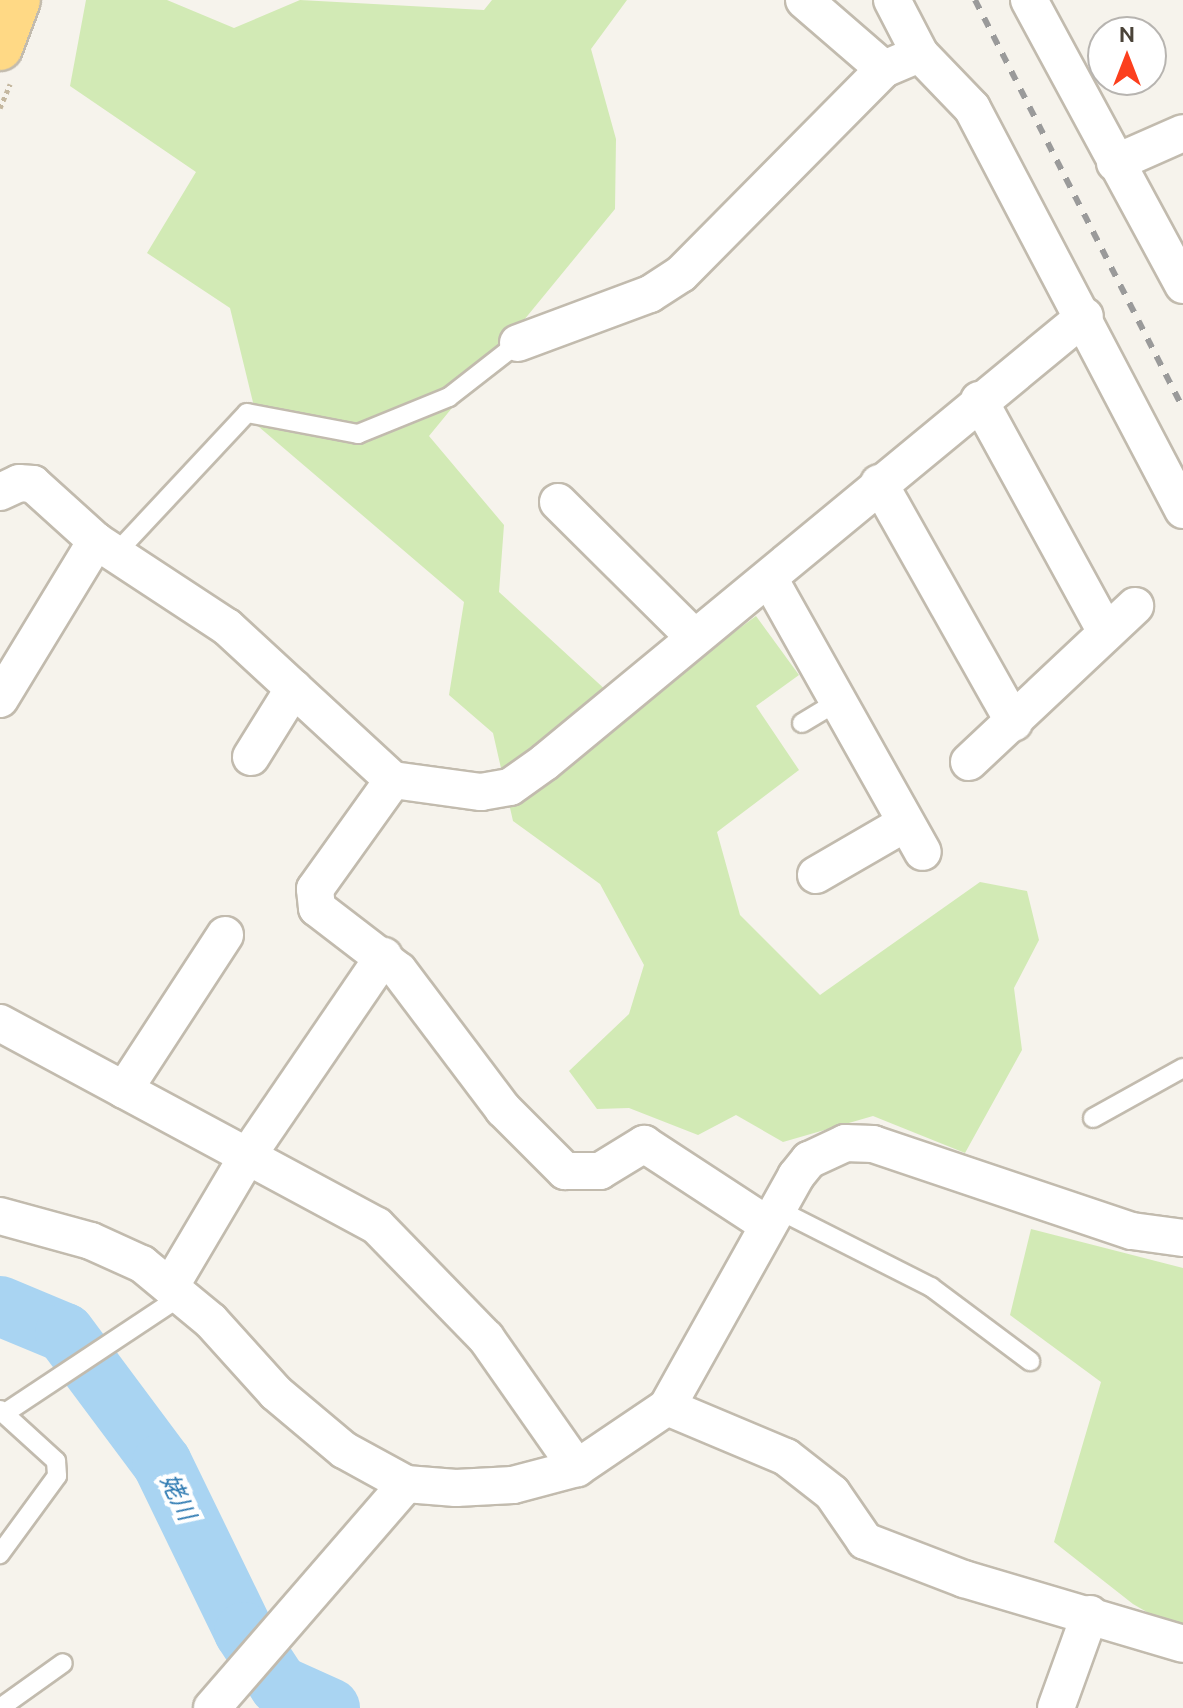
<!DOCTYPE html>
<html>
<head>
<meta charset="utf-8">
<style>
	body { margin:0 }
	#map { position:relative; width:1183px; height:1708px; overflow:hidden; background:#f6f3ec; font-family:Ubuntu,"Noto Sans JP",sans-serif }
	div>[style] { position:absolute }
	[style*='--x'] { left:calc(var(--x)*1px); top:calc(var(--y)*1px); width:calc(var(--w)*1px); rotate:calc(var(--a)*1deg) }
	.green>* { inset:0; background:#d2eab5 }
	.river>* { height:60px; margin:-30px; padding:0 30px; transform-origin:30px; border-radius:30px; background:#a9d4f2 }
	.path>* { height:5px; margin-top:-2.5px; transform-origin:0; background:repeating-linear-gradient(90deg,#c4b79f 0 4px,transparent 0 8px) }
	.roads { filter:drop-shadow(2px 0 #c2bbae) drop-shadow(-2px 0 #c2bbae) drop-shadow(0 2px #c2bbae) drop-shadow(0 -2px #c2bbae) }
	.service>* { height:18px; margin:-9px; padding:0 9px; transform-origin:9px; border-radius:9px; background:#fff }
	.minor>* { height:36px; margin:-18px; padding:0 18px; transform-origin:18px; border-radius:18px; background:#fff }
	.trunk>* { height:44px; margin:-22px; padding:0 22px; transform-origin:22px; border-radius:22px; background:#ffd985 }
	.rail>* { height:6px; margin-top:-3px; transform-origin:0; background:repeating-linear-gradient(90deg,#9a9a9a 0 10px,transparent 0 20px) }
	span { translate:-50% -50%; white-space:nowrap; text-align:center; line-height:1.15; -webkit-text-stroke:8px #fff; paint-order:stroke }
	.water-label { font-size:24px; color:#2e7ab2; font-style:italic }
	.north { position:absolute; left:1087px; top:16px; width:80px; height:80px; box-sizing:border-box; background:#fff; border:2px solid #b7b4b0; border-radius:50%; rotate:0deg; font-size:22px; font-weight:700; line-height:32px; text-align:center; color:#4b4439 }
	.north::after { content:''; display:block; margin:auto; width:28px; height:36px; background:#fc3f1d; clip-path:polygon(50% 0,100% 100%,50% 72%,0 100%) }
</style>
</head>
<body>
<div id="map">
	<div class="green">
		<i style="clip-path:polygon(86px 0,167px 0,234px 28px,300px 0,484px 10px,492px 0,627px 0,591px 49px,616px 139px,615px 209px,429px 436px,504px 525px,499px 592px,609px 693px,655px 691px,756px 616px,799px 675px,756px 706px,799px 770px,717px 832px,740px 915px,820px 995px,980px 882px,1027px 891px,1039px 940px,1014px 988px,1022px 1050px,965px 1153px,873px 1116px,783px 1142px,736px 1115px,698px 1135px,629px 1108px,597px 1109px,569px 1071px,629px 1014px,644px 965px,600px 884px,513px 821px,493px 733px,449px 695px,464px 602px,259px 427px,230px 308px,147px 253px,196px 172px,70px 86px)"></i>
		<i style="clip-path:polygon(1031px 1229px,1183px 1268px,1183px 1633px,1133px 1604px,1054px 1542px,1101px 1382px,1010px 1315px)"></i>
	</div>
	<div class="river">
		<i style="--x:0;--y:1306;--w:70;--a:22.6"></i>
		<i style="--x:65;--y:1333;--w:162;--a:53.3"></i>
		<i style="--x:162;--y:1463;--w:188;--a:64.1"></i>
		<i style="--x:244;--y:1632;--w:64;--a:56.6"></i>
		<i style="--x:279;--y:1685;--w:56;--a:24.3"></i>
	</div>
	<div class="path">
		<i style="--x:0;--y:108;--w:26;--a:-67"></i>
	</div>
	<div class="roads">
		<div class="service">
			<i style="--x:117;--y:552;--w:190;--a:-46.9"></i>
			<i style="--x:247;--y:413;--w:113;--a:10.7"></i>
			<i style="--x:358;--y:434;--w:98;--a:-22.1"></i>
			<i style="--x:449;--y:397;--w:88;--a:-38"></i>
			<i style="--x:802;--y:723;--w:41;--a:-31"></i>
			<i style="--x:1093;--y:1118;--w:103;--a:-29.1"></i>
			<i style="--x:777;--y:1209;--w:173;--a:26.9"></i>
			<i style="--x:931;--y:1287;--w:124;--a:36.8"></i>
			<i style="--x:0;--y:1410;--w:76;--a:42.3"></i>
			<i style="--x:56;--y:1461;--w:15;--a:86"></i>
			<i style="--x:57;--y:1476;--w:97;--a:126.2"></i>
			<i style="--x:8;--y:1411;--w:208;--a:-33.6"></i>
			<i style="--x:0;--y:1708;--w:77;--a:-35.5"></i>
		</div>
		<div class="minor">
			<i style="--x:804;--y:0;--w:106;--a:40.8"></i>
			<i style="--x:892;--y:0;--w:61;--a:62.6"></i>
			<i style="--x:920;--y:54;--w:75;--a:46.1"></i>
			<i style="--x:972;--y:108;--w:454;--a:62.3"></i>
			<i style="--x:1029;--y:0;--w:324;--a:61.6"></i>
			<i style="--x:1115;--y:163;--w:74;--a:-23.8"></i>
			<i style="--x:518;--y:343;--w:141;--a:-20.4"></i>
			<i style="--x:650;--y:294;--w:37;--a:-33"></i>
			<i style="--x:681;--y:274;--w:289;--a:-45.3"></i>
			<i style="--x:884;--y:69;--w:39;--a:-23"></i>
			<i style="--x:979;--y:400;--w:264;--a:61.3"></i>
			<i style="--x:879;--y:483;--w:275;--a:60.6"></i>
			<i style="--x:0;--y:492;--w:21;--a:-25"></i>
			<i style="--x:19;--y:483;--w:14;--a:4"></i>
			<i style="--x:33;--y:484;--w:85;--a:42.1"></i>
			<i style="--x:96;--y:541;--w:157;--a:33.3"></i>
			<i style="--x:227;--y:627;--w:226;--a:42.7"></i>
			<i style="--x:393;--y:780;--w:89;--a:7.8"></i>
			<i style="--x:481;--y:792;--w:29;--a:-10"></i>
			<i style="--x:510;--y:787;--w:43;--a:-35.5"></i>
			<i style="--x:545;--y:762;--w:700;--a:-39.55"></i>
			<i style="--x:558;--y:502;--w:192;--a:44.8"></i>
			<i style="--x:769;--y:578;--w:314;--a:60.7"></i>
			<i style="--x:0;--y:699;--w:185;--a:-58.7"></i>
			<i style="--x:251;--y:757;--w:81;--a:-58.1"></i>
			<i style="--x:969;--y:762;--w:228;--a:-43.2"></i>
			<i style="--x:393;--y:780;--w:134;--a:125.6"></i>
			<i style="--x:315;--y:889;--w:19;--a:84"></i>
			<i style="--x:317;--y:908;--w:103;--a:37.5"></i>
			<i style="--x:399;--y:971;--w:173;--a:53"></i>
			<i style="--x:503;--y:1109;--w:88;--a:45"></i>
			<i style="--x:565;--y:1171;--w:35;--a:0"></i>
			<i style="--x:600;--y:1171;--w:52;--a:-31.5"></i>
			<i style="--x:644;--y:1144;--w:148;--a:33.2"></i>
			<i style="--x:816;--y:875;--w:102;--a:-30.1"></i>
			<i style="--x:0;--y:1023;--w:428;--a:28.3"></i>
			<i style="--x:377;--y:1226;--w:156;--a:45.8"></i>
			<i style="--x:486;--y:1338;--w:159;--a:55"></i>
			<i style="--x:124;--y:1090;--w:185;--a:-56.9"></i>
			<i style="--x:0;--y:1216;--w:94;--a:15.4"></i>
			<i style="--x:91;--y:1241;--w:56;--a:24.3"></i>
			<i style="--x:142;--y:1264;--w:89;--a:39.6"></i>
			<i style="--x:211;--y:1321;--w:97;--a:47.9"></i>
			<i style="--x:276;--y:1393;--w:89;--a:40"></i>
			<i style="--x:344;--y:1450;--w:71;--a:28.7"></i>
			<i style="--x:406;--y:1484;--w:50;--a:4.6"></i>
			<i style="--x:456;--y:1488;--w:57;--a:-3"></i>
			<i style="--x:513;--y:1485;--w:66;--a:-14.9"></i>
			<i style="--x:577;--y:1468;--w:109;--a:-34.1"></i>
			<i style="--x:667;--y:1407;--w:265;--a:-60.8"></i>
			<i style="--x:796;--y:1176;--w:21;--a:-51"></i>
			<i style="--x:809;--y:1160;--w:40;--a:-25"></i>
			<i style="--x:845;--y:1143;--w:28;--a:2"></i>
			<i style="--x:873;--y:1144;--w:273;--a:18.6"></i>
			<i style="--x:1132;--y:1231;--w:51;--a:7.8"></i>
			<i style="--x:170;--y:1287;--w:153;--a:-59.4"></i>
			<i style="--x:248;--y:1155;--w:241;--a:-55.7"></i>
			<i style="--x:667;--y:1407;--w:129;--a:22.8"></i>
			<i style="--x:786;--y:1457;--w:58;--a:38"></i>
			<i style="--x:832;--y:1493;--w:58;--a:55.5"></i>
			<i style="--x:865;--y:1541;--w:106;--a:21"></i>
			<i style="--x:964;--y:1579;--w:228;--a:16.5"></i>
			<i style="--x:212;--y:1708;--w:296;--a:-49.1"></i>
			<i style="--x:1056;--y:1708;--w:100;--a:-70.1"></i>
		</div>
		<div class="trunk">
			<i style="--x:0;--y:48;--w:51;--a:-69.4"></i>
		</div>
	</div>
	<div class="rail">
		<i style="--x:975;--y:0;--w:458;--a:63"></i>
	</div>
	<div class="water-label">
		<span style="left:178px;top:1497px;rotate:64deg">姥川</span>
	</div>
	<div class="north">N</div>
</div>
</body>
</html>
